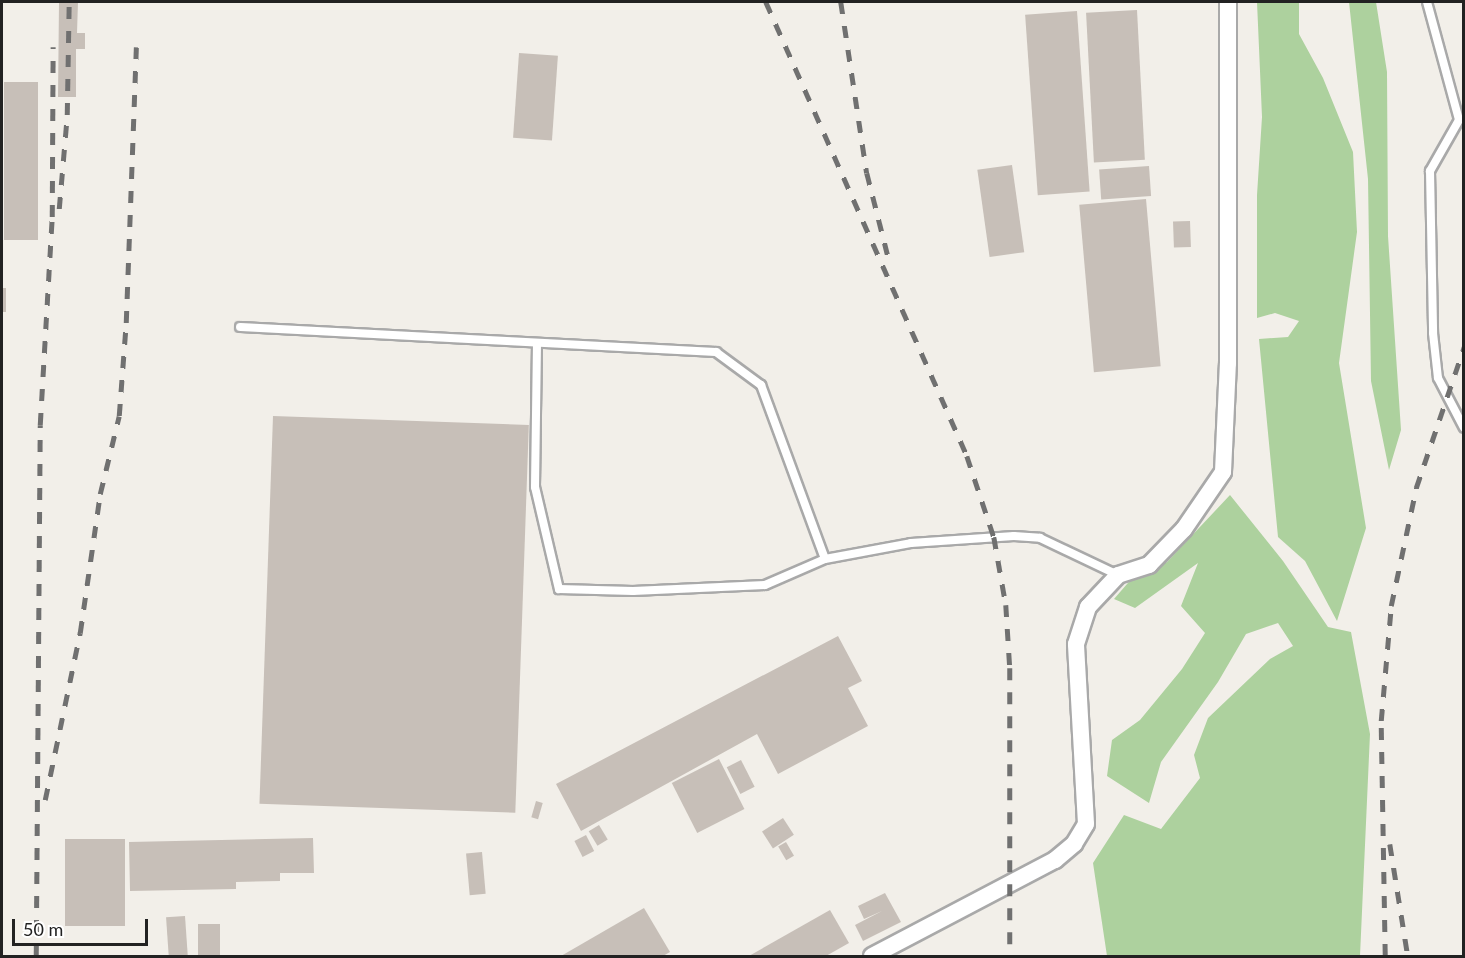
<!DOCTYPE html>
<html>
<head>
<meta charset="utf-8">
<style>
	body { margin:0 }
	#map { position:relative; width:1465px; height:958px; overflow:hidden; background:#f2efe9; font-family:Lato,sans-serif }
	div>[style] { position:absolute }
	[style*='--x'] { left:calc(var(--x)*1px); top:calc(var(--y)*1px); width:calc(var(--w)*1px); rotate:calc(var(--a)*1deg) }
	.forest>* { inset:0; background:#add19e }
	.building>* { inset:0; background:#c7bfb8; transform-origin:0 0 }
	.roads { filter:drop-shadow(2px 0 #a9a9a9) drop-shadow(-2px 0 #a9a9a9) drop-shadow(0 2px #a9a9a9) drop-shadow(0 -2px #a9a9a9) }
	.service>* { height:8px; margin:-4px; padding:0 4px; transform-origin:4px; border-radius:4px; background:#fff }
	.minor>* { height:16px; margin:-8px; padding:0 8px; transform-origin:8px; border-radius:8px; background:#fff }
	.rail>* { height:4.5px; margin-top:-2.25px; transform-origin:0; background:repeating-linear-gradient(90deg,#707070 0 12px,transparent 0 24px) }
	span { translate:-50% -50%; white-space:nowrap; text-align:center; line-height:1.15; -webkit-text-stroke:6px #fff; paint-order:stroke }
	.frame { position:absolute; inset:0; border:3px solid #222; pointer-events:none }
	.scale { position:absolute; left:12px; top:919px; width:136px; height:27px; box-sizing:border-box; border:3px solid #222; border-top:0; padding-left:8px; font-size:18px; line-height:21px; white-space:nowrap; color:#222; -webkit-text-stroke:4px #fff; paint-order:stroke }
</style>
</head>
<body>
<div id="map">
	<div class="forest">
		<i style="clip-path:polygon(1257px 2px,1299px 2px,1299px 34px,1323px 78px,1353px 152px,1357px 232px,1339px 363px,1366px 528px,1337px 621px,1305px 561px,1278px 537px,1259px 339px,1288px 337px,1299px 321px,1275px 313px,1257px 318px,1257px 195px,1262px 117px)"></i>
		<i style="clip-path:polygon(1349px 2px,1376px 2px,1387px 72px,1388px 236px,1401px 430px,1389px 470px,1371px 381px,1368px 179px)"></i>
		<i style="clip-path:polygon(1230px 495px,1283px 561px,1328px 627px,1351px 632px,1370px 734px,1360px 956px,1107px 956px,1093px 863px,1124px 815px,1161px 829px,1200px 778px,1194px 755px,1208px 718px,1270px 659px,1293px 646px,1278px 623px,1246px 634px,1218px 682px,1161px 762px,1149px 803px,1107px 776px,1112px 740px,1140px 720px,1182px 669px,1205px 633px,1181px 606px,1198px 563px,1135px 608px,1114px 599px,1134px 576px,1167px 562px)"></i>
	</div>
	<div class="building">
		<i style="clip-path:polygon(59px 2px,78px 2px,77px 33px,85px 33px,85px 49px,76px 49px,76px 97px,58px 97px)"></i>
		<i style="left:1137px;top:10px;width:150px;height:51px;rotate:87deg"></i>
		<i style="left:1077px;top:11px;width:181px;height:52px;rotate:86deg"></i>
		<i style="left:519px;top:53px;width:39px;height:85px;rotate:4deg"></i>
		<i style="left:4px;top:82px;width:34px;height:158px"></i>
		<i style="left:1012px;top:165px;width:88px;height:35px;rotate:82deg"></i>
		<i style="left:1149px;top:166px;width:30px;height:50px;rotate:86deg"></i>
		<i style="left:1146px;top:199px;width:168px;height:67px;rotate:85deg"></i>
		<i style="left:1190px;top:221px;width:26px;height:17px;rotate:88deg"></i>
		<i style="left:2px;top:288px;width:4px;height:24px"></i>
		<i style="left:273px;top:416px;width:256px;height:388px;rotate:2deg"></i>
		<i style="clip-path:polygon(838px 636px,862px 681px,848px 688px,868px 726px,778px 774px,757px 734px,581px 831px,556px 784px)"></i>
		<i style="left:719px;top:759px;width:56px;height:53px;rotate:63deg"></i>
		<i style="left:741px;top:760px;width:30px;height:16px;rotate:63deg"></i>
		<i style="left:536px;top:801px;width:7px;height:17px;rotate:16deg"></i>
		<i style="left:783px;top:818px;width:20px;height:25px;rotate:57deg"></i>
		<i style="left:599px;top:825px;width:17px;height:12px;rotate:59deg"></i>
		<i style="left:586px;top:835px;width:18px;height:13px;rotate:63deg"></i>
		<i style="clip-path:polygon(313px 838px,314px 873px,280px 873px,280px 881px,236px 882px,236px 889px,130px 891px,129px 842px)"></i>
		<i style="left:65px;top:839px;width:60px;height:87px"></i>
		<i style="left:786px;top:842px;width:16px;height:9px;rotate:60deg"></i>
		<i style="left:482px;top:852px;width:42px;height:16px;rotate:85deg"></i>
		<i style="clip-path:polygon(885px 893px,901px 922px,863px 941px,855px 925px,882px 911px,864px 919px,858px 906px)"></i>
		<i style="clip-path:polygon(644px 908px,670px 952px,663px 956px,561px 956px)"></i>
		<i style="clip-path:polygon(830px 910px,849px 943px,826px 956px,749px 956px)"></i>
		<i style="left:185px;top:916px;width:40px;height:19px;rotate:86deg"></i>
		<i style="left:198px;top:924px;width:22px;height:32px"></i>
	</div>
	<div class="roads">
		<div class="service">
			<i style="--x:1427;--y:2;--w:122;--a:74.8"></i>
			<i style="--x:1459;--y:120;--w:59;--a:119.6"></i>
			<i style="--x:1430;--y:171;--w:162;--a:88.9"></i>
			<i style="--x:1433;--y:333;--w:45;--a:83.7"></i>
			<i style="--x:1438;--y:378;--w:56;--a:62.5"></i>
			<i style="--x:240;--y:327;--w:477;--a:3"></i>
			<i style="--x:716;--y:352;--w:56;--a:36.3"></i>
			<i style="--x:761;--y:385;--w:185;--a:69.8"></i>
			<i style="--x:537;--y:343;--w:144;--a:90.8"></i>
			<i style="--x:535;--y:487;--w:105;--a:76.8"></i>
			<i style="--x:559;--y:589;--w:74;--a:1.5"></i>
			<i style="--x:633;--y:591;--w:132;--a:-2.6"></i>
			<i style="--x:765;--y:585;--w:65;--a:-23.4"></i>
			<i style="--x:825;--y:559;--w:87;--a:-10.5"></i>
			<i style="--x:911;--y:543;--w:103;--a:-3.9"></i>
			<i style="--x:1014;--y:536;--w:26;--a:4"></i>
			<i style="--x:1040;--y:538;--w:86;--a:25.4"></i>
		</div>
		<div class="minor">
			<i style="--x:872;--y:956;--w:207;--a:-27.7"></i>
			<i style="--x:1055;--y:860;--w:25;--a:-40"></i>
			<i style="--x:1074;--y:844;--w:23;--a:-59"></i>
			<i style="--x:1086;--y:824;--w:180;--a:-93.2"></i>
			<i style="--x:1076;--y:644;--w:39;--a:-72"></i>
			<i style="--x:1088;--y:607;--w:44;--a:-46.8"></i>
			<i style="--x:1118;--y:575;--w:33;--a:-18"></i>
			<i style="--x:1149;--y:565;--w:50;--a:-45.8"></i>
			<i style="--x:1184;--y:529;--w:69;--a:-55.6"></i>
			<i style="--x:1223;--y:472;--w:109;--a:-87.4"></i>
			<i style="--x:1228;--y:363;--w:361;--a:-90"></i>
		</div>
	</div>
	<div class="rail">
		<i style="--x:766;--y:2;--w:497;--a:66.1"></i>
		<i style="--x:967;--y:456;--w:85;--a:71.6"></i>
		<i style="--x:994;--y:537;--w:69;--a:80"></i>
		<i style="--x:1006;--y:605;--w:63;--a:86.4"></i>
		<i style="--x:1010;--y:668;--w:288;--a:90"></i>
		<i style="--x:841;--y:2;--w:173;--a:81.4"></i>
		<i style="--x:867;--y:173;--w:94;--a:75.8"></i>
		<i style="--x:59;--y:209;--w:94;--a:-85.1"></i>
		<i style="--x:67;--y:115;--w:113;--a:-89"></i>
		<i style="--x:45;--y:800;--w:171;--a:-78.2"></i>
		<i style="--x:80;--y:633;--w:140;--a:-81.8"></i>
		<i style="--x:100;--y:494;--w:80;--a:-76.3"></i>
		<i style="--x:119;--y:416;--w:93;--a:-85.7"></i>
		<i style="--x:126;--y:323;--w:276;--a:-87.9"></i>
		<i style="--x:1390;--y:844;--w:113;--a:80.9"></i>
		<i style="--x:36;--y:956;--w:531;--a:-89.57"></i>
		<i style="--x:40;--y:425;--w:208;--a:-86.7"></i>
		<i style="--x:52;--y:217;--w:170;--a:-89.7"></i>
		<i style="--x:1385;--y:956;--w:235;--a:-91"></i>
		<i style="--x:1381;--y:721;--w:115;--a:-85"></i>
		<i style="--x:1391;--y:606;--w:121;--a:-78"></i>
		<i style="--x:1416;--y:488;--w:149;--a:-71.2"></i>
	</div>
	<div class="frame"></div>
	<div class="scale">50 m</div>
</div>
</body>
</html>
